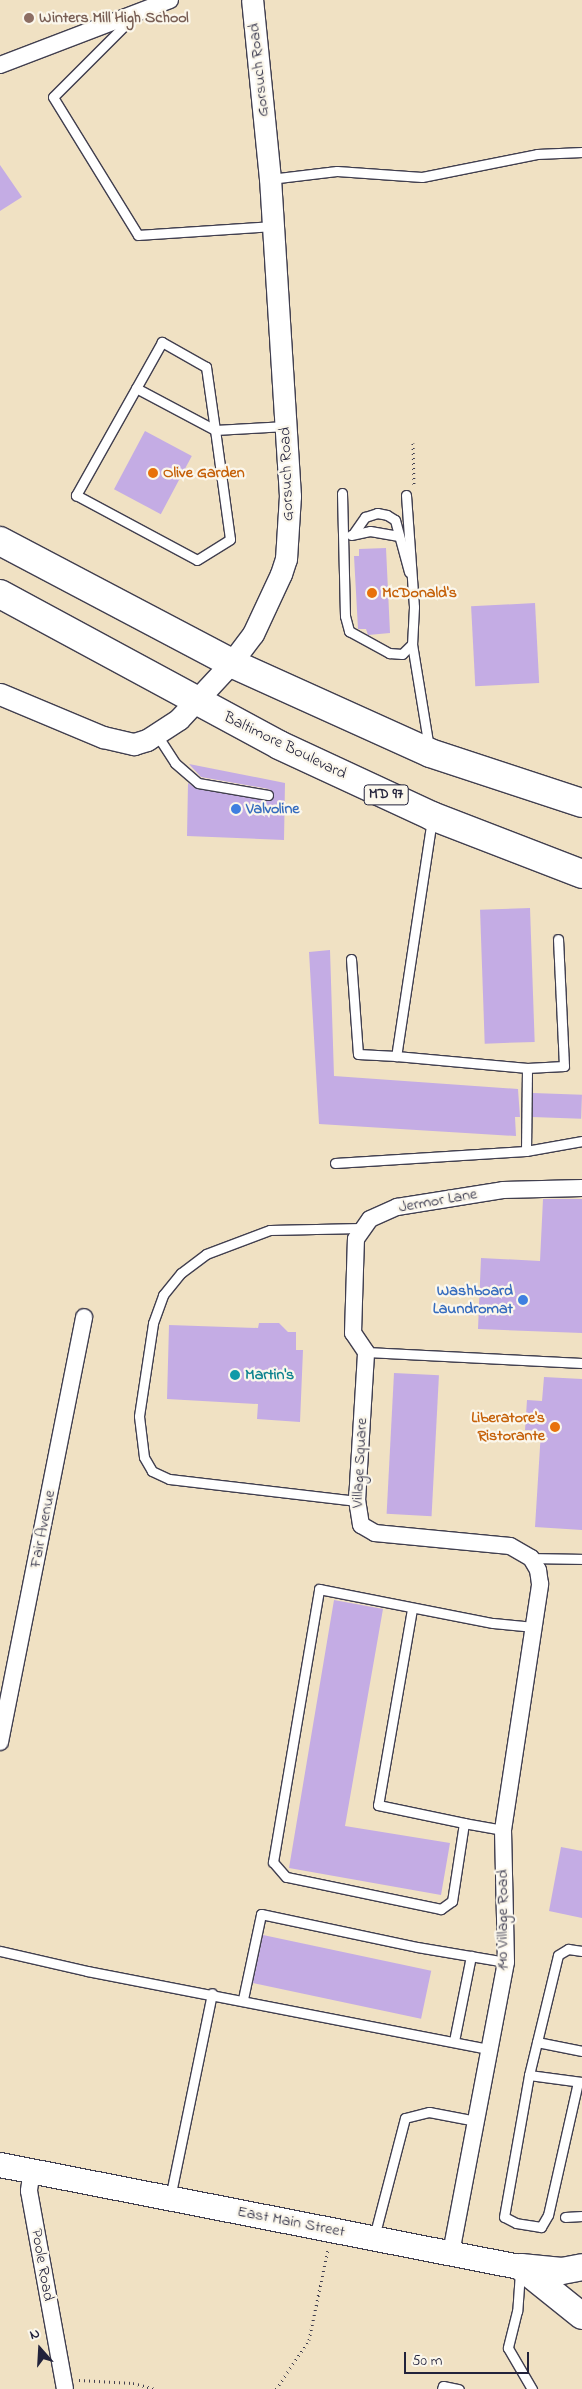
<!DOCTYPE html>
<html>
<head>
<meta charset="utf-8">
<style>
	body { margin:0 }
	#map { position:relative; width:582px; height:2389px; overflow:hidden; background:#f0e1c3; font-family:"Indie Flower",sans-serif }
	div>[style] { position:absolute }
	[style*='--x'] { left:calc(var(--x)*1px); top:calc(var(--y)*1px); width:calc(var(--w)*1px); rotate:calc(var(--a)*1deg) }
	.building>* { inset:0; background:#c4ace4; transform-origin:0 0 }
	.path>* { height:3px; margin-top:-1.5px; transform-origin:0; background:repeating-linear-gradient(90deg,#413f4f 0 1px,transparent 0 5px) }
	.roads { filter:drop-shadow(1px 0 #413f4f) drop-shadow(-1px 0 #413f4f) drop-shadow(0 1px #413f4f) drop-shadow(0 -1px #413f4f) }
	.service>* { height:9px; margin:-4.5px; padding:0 4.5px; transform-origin:4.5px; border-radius:4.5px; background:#fff }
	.minor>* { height:16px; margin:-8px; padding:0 8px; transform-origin:8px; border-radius:8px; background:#fff }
	.tertiary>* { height:21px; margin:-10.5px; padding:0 10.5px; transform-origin:10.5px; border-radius:10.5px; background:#fff }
	.secondary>* { height:24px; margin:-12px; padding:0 12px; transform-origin:12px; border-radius:12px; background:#fff }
	.primary>* { height:26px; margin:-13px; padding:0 13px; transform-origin:13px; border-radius:13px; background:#fff }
	.trunk>* { height:28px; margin:-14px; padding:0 14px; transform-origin:14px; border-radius:14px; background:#fff }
	.dots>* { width:14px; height:14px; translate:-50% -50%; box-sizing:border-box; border:2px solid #fbf7ec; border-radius:50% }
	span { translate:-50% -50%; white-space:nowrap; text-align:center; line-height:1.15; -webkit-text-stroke:4.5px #fbf7ec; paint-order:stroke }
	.shield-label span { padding:1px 4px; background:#fbf7ec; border:1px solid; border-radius:4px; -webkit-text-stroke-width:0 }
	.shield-label { font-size:15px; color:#22223b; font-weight:700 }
	.education-label { font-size:16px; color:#785e54; font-weight:700 }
	.left { translate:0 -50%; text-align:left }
	.street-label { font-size:16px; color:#22223b }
	.food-label { font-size:16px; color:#c56008; font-weight:700 }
	.right { translate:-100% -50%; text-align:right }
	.shop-label { font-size:16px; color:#366cbe; font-weight:700 }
	.culture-label { font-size:16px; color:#0d838f; font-weight:700 }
	.north { position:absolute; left:15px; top:2324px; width:50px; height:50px; -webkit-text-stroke:4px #fbf7ec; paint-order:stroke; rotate:341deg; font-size:14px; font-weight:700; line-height:20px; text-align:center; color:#22223b }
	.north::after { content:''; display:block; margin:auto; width:18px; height:22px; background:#22223b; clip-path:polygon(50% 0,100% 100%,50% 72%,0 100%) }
	.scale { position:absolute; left:404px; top:2352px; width:125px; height:22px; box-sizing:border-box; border:2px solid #22223b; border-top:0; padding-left:6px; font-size:15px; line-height:18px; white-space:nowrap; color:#22223b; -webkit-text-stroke:4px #fbf7ec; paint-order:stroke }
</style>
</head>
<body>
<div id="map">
	<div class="building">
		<i style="clip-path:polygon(0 165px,22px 197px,0 211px)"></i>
		<i style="left:145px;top:431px;width:53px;height:66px;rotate:28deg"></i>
		<i style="clip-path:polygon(386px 548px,390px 633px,368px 635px,366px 629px,358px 629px,354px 556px,359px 556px,359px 549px)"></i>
		<i style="left:535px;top:603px;width:80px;height:64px;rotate:87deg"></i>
		<i style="clip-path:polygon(189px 764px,285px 783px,284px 840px,187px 836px,188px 783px,197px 789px,267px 801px,274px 796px,269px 789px,201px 777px)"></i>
		<i style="left:530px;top:908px;width:134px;height:50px;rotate:88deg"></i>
		<i style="clip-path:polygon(330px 950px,334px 1076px,518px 1089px,520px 1117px,515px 1117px,516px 1136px,319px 1124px,309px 952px)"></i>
		<i style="left:533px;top:1093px;width:49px;height:24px;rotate:2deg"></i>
		<i style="clip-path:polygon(543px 1199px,582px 1199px,582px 1333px,478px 1329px,481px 1258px,540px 1261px)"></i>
		<i style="clip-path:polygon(259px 1323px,279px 1323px,288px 1332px,296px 1332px,296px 1350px,303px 1350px,300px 1422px,257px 1419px,258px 1404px,167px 1399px,169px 1325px,258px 1328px)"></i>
		<i style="left:394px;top:1373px;width:45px;height:141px;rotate:3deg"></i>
		<i style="clip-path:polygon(544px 1377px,582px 1379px,582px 1530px,535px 1527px,541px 1431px,525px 1430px,527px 1400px,542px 1401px)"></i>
		<i style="clip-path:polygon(334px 1600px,383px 1609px,345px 1826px,450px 1843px,441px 1895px,289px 1868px)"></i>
		<i style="clip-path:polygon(561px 1847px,582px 1851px,582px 1918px,549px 1911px)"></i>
		<i style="left:263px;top:1935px;width:172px;height:49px;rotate:12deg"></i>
	</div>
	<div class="path">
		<i style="--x:413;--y:443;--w:44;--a:88.7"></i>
		<i style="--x:79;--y:2380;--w:54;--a:3.2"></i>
		<i style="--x:133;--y:2383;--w:23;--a:15"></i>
		<i style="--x:276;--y:2389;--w:59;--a:-56"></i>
		<i style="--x:309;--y:2340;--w:93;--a:-78.2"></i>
	</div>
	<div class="roads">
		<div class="service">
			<i style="--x:131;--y:19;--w:110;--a:135"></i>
			<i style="--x:53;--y:97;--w:162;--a:58.4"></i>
			<i style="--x:138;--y:235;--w:135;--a:-3.8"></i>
			<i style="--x:270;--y:179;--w:67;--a:-6.8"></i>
			<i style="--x:337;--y:171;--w:85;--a:4"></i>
			<i style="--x:422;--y:177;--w:117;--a:-11.3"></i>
			<i style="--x:537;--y:154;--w:45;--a:-2.5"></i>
			<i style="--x:136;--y:388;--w:89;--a:28"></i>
			<i style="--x:215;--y:430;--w:64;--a:-98.1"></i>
			<i style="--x:206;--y:367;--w:51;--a:-150.4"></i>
			<i style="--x:162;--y:342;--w:176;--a:119.3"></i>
			<i style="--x:76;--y:495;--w:137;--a:28.2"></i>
			<i style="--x:197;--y:560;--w:39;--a:-32"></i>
			<i style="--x:230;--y:539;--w:110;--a:-97.8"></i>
			<i style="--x:215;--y:430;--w:71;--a:-3.2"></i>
			<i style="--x:342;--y:493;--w:123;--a:88.6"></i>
			<i style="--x:345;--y:616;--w:16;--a:75"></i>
			<i style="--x:349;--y:631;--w:46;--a:28.8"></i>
			<i style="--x:389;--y:653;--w:13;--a:4"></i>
			<i style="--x:402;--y:654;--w:14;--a:-45"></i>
			<i style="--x:406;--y:495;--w:112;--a:85.9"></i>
			<i style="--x:414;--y:607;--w:37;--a:93"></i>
			<i style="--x:412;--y:644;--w:105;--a:80.7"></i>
			<i style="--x:353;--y:534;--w:21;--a:-55"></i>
			<i style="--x:365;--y:517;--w:13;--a:-18"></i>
			<i style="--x:377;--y:513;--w:10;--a:11"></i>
			<i style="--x:387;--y:515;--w:9;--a:32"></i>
			<i style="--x:395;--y:520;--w:54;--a:74.9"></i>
			<i style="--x:351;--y:535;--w:19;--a:-12"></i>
			<i style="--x:370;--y:531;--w:29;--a:10"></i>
			<i style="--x:157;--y:735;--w:33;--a:57"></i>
			<i style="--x:175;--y:763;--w:30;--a:41"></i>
			<i style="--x:198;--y:783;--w:71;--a:9.7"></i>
			<i style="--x:432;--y:819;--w:240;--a:98.6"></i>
			<i style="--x:396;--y:1056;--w:132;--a:5.2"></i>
			<i style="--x:527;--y:1068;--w:37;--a:-3"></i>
			<i style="--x:564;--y:1066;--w:127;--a:-92.7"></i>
			<i style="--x:351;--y:959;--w:95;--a:85.8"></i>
			<i style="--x:358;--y:1054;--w:38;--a:3"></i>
			<i style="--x:526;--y:1151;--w:57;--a:-10.1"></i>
			<i style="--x:335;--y:1163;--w:191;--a:-3.6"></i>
			<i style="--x:526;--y:1151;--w:83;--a:-89.3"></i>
			<i style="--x:366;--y:1352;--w:216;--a:2.9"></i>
			<i style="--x:357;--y:1501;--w:189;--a:-173.3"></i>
			<i style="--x:169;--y:1479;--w:19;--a:-155"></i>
			<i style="--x:152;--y:1471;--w:16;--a:-120"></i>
			<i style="--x:144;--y:1457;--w:41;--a:-97"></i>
			<i style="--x:139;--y:1416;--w:94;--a:-81.4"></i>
			<i style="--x:153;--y:1323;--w:30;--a:-70"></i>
			<i style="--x:163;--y:1295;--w:28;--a:-51"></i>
			<i style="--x:181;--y:1273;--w:31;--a:-37"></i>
			<i style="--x:206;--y:1254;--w:68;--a:-20.6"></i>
			<i style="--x:270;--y:1230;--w:92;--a:-1.2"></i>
			<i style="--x:531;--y:1558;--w:51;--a:1.1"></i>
			<i style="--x:412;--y:1609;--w:199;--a:99.8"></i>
			<i style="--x:378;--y:1805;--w:88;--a:11.8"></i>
			<i style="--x:503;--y:1830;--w:40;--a:-170"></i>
			<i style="--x:464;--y:1823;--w:79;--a:98.7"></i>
			<i style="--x:452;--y:1901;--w:14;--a:144"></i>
			<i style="--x:441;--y:1909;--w:158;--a:-168.3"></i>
			<i style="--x:286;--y:1877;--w:20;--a:-131"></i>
			<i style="--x:273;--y:1862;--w:277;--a:-80.4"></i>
			<i style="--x:319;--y:1589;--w:177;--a:11.1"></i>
			<i style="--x:493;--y:1623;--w:41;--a:5.6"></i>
			<i style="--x:0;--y:1951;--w:89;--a:12.9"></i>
			<i style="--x:87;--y:1971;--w:410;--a:11"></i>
			<i style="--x:243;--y:1999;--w:87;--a:-78"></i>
			<i style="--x:261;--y:1914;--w:159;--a:11.9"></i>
			<i style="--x:417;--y:1947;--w:90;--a:9.6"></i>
			<i style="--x:454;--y:2041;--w:87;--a:-78.7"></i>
			<i style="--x:537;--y:2042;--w:46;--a:11.3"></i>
			<i style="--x:529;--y:2075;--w:53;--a:7.5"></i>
			<i style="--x:578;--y:2082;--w:136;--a:102.7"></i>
			<i style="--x:548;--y:2215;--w:14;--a:120"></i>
			<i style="--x:541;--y:2227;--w:25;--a:-171"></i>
			<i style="--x:516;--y:2223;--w:13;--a:-153"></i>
			<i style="--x:504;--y:2217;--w:144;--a:-80"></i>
			<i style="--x:529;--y:2075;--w:123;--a:-76.4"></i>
			<i style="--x:558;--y:1955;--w:12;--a:-31"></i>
			<i style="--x:568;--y:1949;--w:14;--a:8"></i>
			<i style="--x:170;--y:2198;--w:209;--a:-78.4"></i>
			<i style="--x:565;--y:2217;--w:17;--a:-3"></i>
			<i style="--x:374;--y:2237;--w:123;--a:-75.4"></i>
			<i style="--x:405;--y:2118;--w:25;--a:-14"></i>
			<i style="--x:429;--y:2112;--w:48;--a:10.8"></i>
			<i style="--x:520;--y:2272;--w:39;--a:94"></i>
			<i style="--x:517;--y:2311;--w:38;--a:104"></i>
			<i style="--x:508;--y:2348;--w:48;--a:59.7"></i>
			<i style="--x:442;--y:2389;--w:3;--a:-72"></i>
			<i style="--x:443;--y:2386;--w:16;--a:11"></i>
		</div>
		<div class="minor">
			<i style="--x:0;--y:65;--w:182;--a:-20.9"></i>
			<i style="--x:0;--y:1742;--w:433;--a:-78.8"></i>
			<i style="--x:32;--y:2171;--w:20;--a:99"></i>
			<i style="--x:29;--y:2191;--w:201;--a:79.7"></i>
			<i style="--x:451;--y:2253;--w:296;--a:-79.3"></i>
			<i style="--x:506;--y:1962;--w:132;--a:-91.3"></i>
			<i style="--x:503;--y:1830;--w:249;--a:-81.4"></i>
			<i style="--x:540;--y:1584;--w:14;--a:-98"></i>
			<i style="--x:538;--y:1570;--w:14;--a:-120"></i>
			<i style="--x:531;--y:1558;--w:24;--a:-150"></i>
			<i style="--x:510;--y:1546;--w:136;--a:-174.5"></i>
			<i style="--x:375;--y:1533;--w:16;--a:-150"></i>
			<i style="--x:361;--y:1525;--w:24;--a:-99"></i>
			<i style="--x:357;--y:1501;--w:149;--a:-86.5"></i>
			<i style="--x:366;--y:1352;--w:23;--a:-124"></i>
			<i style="--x:353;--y:1333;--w:94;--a:-88.2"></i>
			<i style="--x:356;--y:1239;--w:24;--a:-55"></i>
			<i style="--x:370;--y:1219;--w:30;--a:-24"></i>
			<i style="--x:397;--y:1207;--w:107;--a:-9.1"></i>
			<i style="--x:503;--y:1190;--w:79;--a:-1.5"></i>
		</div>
		<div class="tertiary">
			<i style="--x:0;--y:694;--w:112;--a:22.7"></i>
			<i style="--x:103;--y:737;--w:32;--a:13"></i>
			<i style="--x:134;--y:744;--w:14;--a:-17"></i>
			<i style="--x:147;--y:740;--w:38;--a:-33"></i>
			<i style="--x:179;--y:719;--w:76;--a:-47.1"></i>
			<i style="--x:231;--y:663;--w:36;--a:-53"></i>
			<i style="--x:253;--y:634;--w:66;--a:-65"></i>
			<i style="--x:281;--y:574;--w:16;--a:-72"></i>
			<i style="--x:286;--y:559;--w:63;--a:-86.4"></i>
			<i style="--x:290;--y:496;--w:318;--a:-93.6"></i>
			<i style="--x:270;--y:179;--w:180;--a:-95.7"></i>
		</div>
		<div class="secondary">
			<i style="--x:0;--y:2165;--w:550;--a:11.11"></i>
		</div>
		<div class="primary">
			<i style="--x:521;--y:2267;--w:78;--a:38.8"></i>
			<i style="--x:521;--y:2267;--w:41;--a:5.6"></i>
			<i style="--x:562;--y:2271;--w:20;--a:-11"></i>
		</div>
		<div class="trunk">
			<i style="--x:0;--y:541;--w:261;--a:27.8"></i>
			<i style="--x:231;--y:663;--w:218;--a:24.3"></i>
			<i style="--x:430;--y:753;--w:160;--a:18.2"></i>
			<i style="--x:0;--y:594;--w:317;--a:28.4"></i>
			<i style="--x:279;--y:745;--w:169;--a:24.9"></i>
			<i style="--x:432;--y:816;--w:161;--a:21.1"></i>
		</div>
	</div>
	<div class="dots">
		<i style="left:29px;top:18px;background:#8d6e63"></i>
		<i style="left:153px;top:473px;background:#e8710a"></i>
		<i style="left:372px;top:593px;background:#e8710a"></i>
		<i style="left:236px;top:809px;background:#3f7fe0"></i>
		<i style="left:523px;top:1300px;background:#3f7fe0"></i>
		<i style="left:235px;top:1375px;background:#0f9aa8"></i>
		<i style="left:555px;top:1427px;background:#e8710a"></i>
	</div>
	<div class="shield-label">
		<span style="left:386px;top:795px">MD 97</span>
	</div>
	<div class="education-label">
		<span class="left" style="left:39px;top:18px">Winters Mill High School</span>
	</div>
	<div class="street-label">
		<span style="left:259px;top:70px;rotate:-96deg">Gorsuch Road</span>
		<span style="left:287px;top:474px;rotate:-92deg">Gorsuch Road</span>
		<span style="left:285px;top:746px;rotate:26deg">Baltimore Boulevard</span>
		<span style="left:438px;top:1201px;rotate:-10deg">Jermor Lane</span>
		<span style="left:360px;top:1463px;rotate:-87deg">Village Square</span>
		<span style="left:43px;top:1529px;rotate:-79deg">Fair Avenue</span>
		<span style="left:503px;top:1920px;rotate:-90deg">140 Village Road</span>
		<span style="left:291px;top:2222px;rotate:11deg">East Main Street</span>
		<span style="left:42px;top:2265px;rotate:80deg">Poole Road</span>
	</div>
	<div class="food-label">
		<span class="left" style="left:163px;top:473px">Olive Garden</span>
		<span class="left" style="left:382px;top:593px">McDonald's</span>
		<span class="right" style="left:545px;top:1427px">Liberatore's<br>Ristorante</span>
	</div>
	<div class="shop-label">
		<span class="left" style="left:246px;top:809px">Valvoline</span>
		<span class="right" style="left:513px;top:1300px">Washboard<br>Laundromat</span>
	</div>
	<div class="culture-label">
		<span class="left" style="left:245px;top:1375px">Martin's</span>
	</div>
	<div class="north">N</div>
	<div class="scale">50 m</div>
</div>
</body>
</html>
